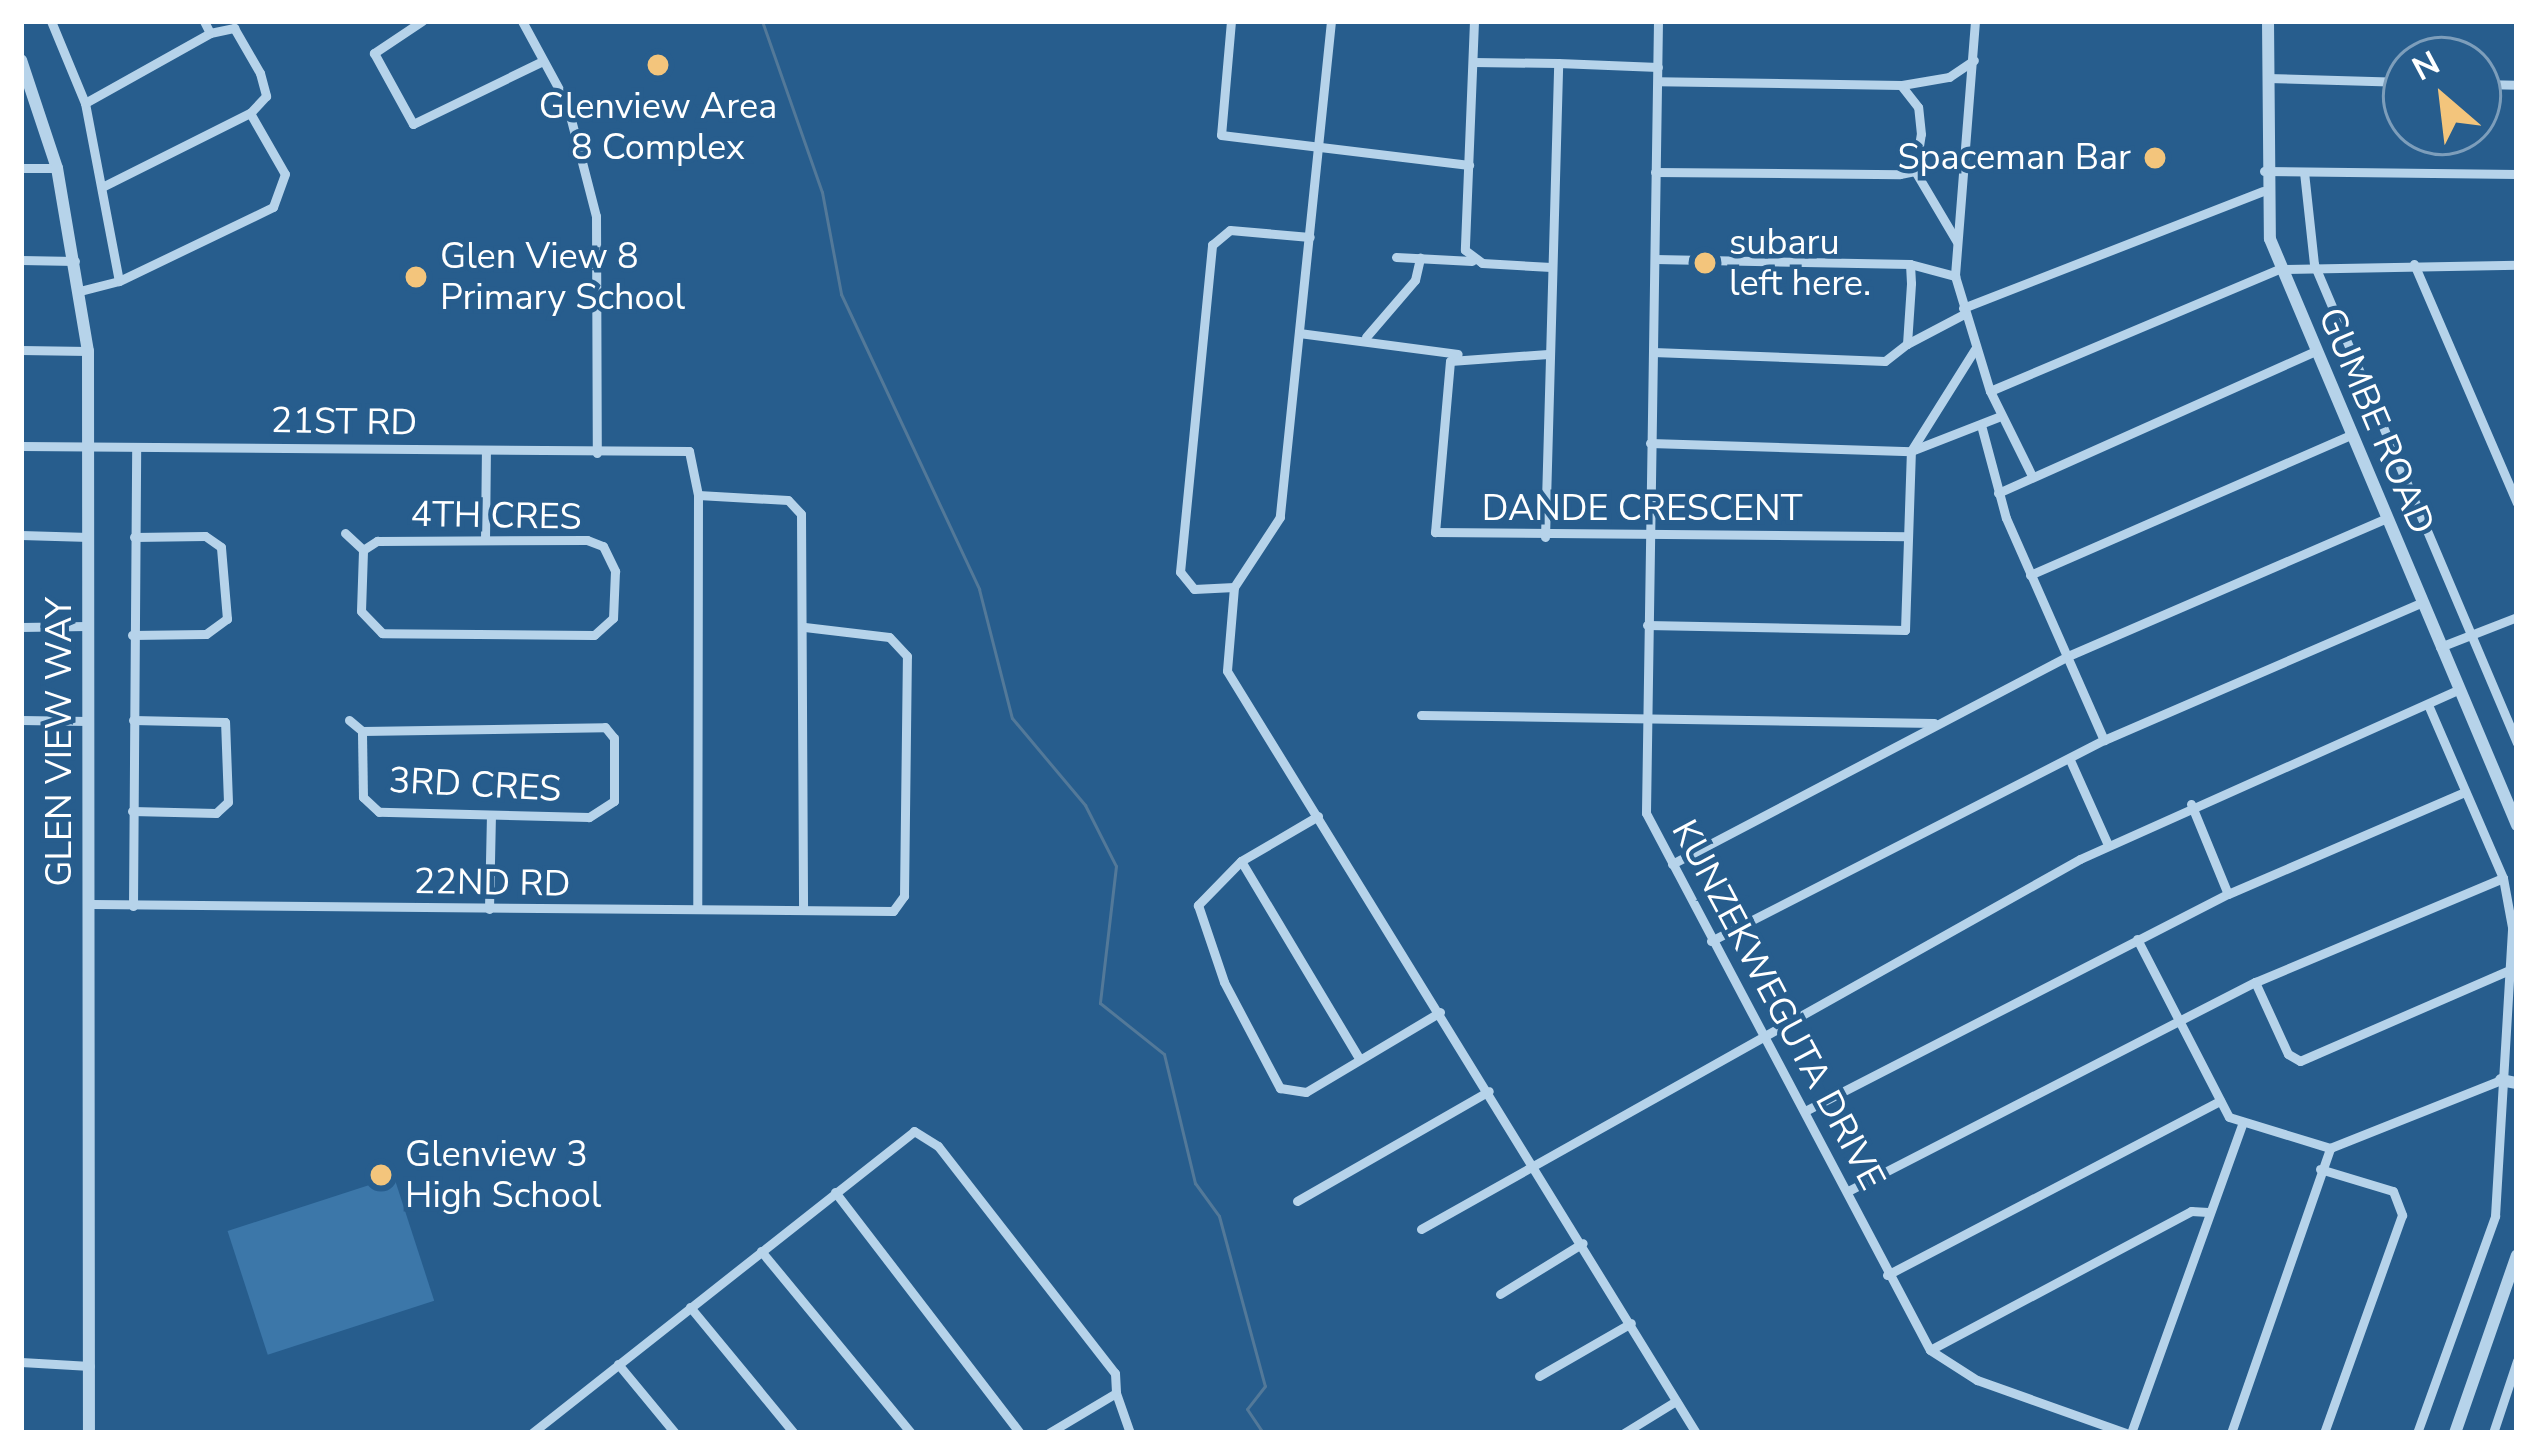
<!DOCTYPE html>
<html>
<head>
<meta charset="utf-8">
<style>
	body { margin:0 }
	#map { position:relative; width:2538px; height:1454px; overflow:hidden; background:#275d8d; font-family:"Nunito Sans",sans-serif }
	div>[style] { position:absolute }
	[style*='--x'] { left:calc(var(--x)*1px); top:calc(var(--y)*1px); width:calc(var(--w)*1px); rotate:calc(var(--a)*1deg) }
	.green>* { inset:0; background:#3c77a9; transform-origin:0 0 }
	.stream>* { height:3px; margin:-1.5px; padding:0 1.5px; transform-origin:1.5px; border-radius:1.5px; background:#537999 }
	.minor>* { height:9px; margin:-4.5px; padding:0 4.5px; transform-origin:4.5px; border-radius:4.5px; background:#b6d3ea }
	.tertiary>* { height:12px; margin:-6px; padding:0 6px; transform-origin:6px; border-radius:6px; background:#b6d3ea }
	.dots>* { width:33px; height:33px; translate:-50% -50%; box-sizing:border-box; border:6px solid #275d8d; border-radius:50% }
	span { translate:-50% -50%; white-space:nowrap; text-align:center; line-height:1.15; -webkit-text-stroke:9px #275d8d; paint-order:stroke }
	.poi-label { font-size:36px; color:#fff }
	.right { translate:-100% -50%; text-align:right }
	.left { translate:0 -50%; text-align:left }
	.street-label { font-size:36px; color:#fff }
	.frame { position:absolute; inset:0; border:24px solid #fff; pointer-events:none }
	.north { position:absolute; left:2382px; top:36px; width:120px; height:120px; box-sizing:border-box; background:#275d8d; border:3px solid #7d9ebb; border-radius:50%; rotate:332deg; font-size:33px; font-weight:700; line-height:48px; text-align:center; color:#fff }
	.north::after { content:''; display:block; margin:auto; width:42px; height:54px; background:#f3c57c; clip-path:polygon(50% 0,100% 100%,50% 72%,0 100%) }
</style>
</head>
<body>
<div id="map">
	<div class="green">
		<i style="left:394px;top:1177px;width:130px;height:175px;rotate:72deg"></i>
	</div>
	<div class="stream">
		<i style="--x:762;--y:21;--w:181;--a:70.7"></i>
		<i style="--x:822;--y:192;--w:104;--a:79.4"></i>
		<i style="--x:841;--y:294;--w:326;--a:64.9"></i>
		<i style="--x:979;--y:589;--w:133;--a:75.7"></i>
		<i style="--x:1012;--y:718;--w:114;--a:50"></i>
		<i style="--x:1085;--y:805;--w:68;--a:63.1"></i>
		<i style="--x:1116;--y:866;--w:138;--a:96.7"></i>
		<i style="--x:1100;--y:1003;--w:82;--a:38.6"></i>
		<i style="--x:1164;--y:1054;--w:133;--a:76.5"></i>
		<i style="--x:1195;--y:1183;--w:41;--a:54"></i>
		<i style="--x:1219;--y:1216;--w:176;--a:74.9"></i>
		<i style="--x:1265;--y:1386;--w:29;--a:128"></i>
		<i style="--x:1247;--y:1409;--w:29;--a:56"></i>
	</div>
	<div class="minor">
		<i style="--x:51;--y:21;--w:89;--a:67.5"></i>
		<i style="--x:85;--y:103;--w:181;--a:79.2"></i>
		<i style="--x:119;--y:281;--w:40;--a:165.6"></i>
		<i style="--x:422;--y:21;--w:58;--a:146.3"></i>
		<i style="--x:374;--y:53;--w:81;--a:61.2"></i>
		<i style="--x:413;--y:124;--w:144;--a:-25.9"></i>
		<i style="--x:522;--y:21;--w:94;--a:61.5"></i>
		<i style="--x:567;--y:104;--w:116;--a:75.5"></i>
		<i style="--x:596;--y:216;--w:237;--a:89.8"></i>
		<i style="--x:1231;--y:21;--w:114;--a:95"></i>
		<i style="--x:1221;--y:135;--w:250;--a:6.9"></i>
		<i style="--x:1331;--y:21;--w:499;--a:95.9"></i>
		<i style="--x:1280;--y:517;--w:84;--a:123.3"></i>
		<i style="--x:1234;--y:587;--w:84;--a:94.8"></i>
		<i style="--x:1227;--y:671;--w:895;--a:58.39"></i>
		<i style="--x:1474;--y:21;--w:229;--a:92.3"></i>
		<i style="--x:1465;--y:250;--w:21;--a:37"></i>
		<i style="--x:1482;--y:263;--w:69;--a:3.3"></i>
		<i style="--x:1658;--y:21;--w:792;--a:90.87"></i>
		<i style="--x:1646;--y:813;--w:607;--a:62.13"></i>
		<i style="--x:1930;--y:1350;--w:56;--a:32.6"></i>
		<i style="--x:1977;--y:1380;--w:158;--a:19.6"></i>
		<i style="--x:1975;--y:21;--w:256;--a:94.5"></i>
		<i style="--x:1955;--y:276;--w:120;--a:73.1"></i>
		<i style="--x:1990;--y:391;--w:93;--a:63.7"></i>
		<i style="--x:210;--y:33;--w:25;--a:-12"></i>
		<i style="--x:234;--y:28;--w:52;--a:60"></i>
		<i style="--x:260;--y:73;--w:24;--a:75"></i>
		<i style="--x:266;--y:96;--w:23;--a:133"></i>
		<i style="--x:1473;--y:62;--w:85;--a:0.7"></i>
		<i style="--x:2267;--y:78;--w:139;--a:1.6"></i>
		<i style="--x:2478;--y:84;--w:39;--a:1"></i>
		<i style="--x:1902;--y:85;--w:48;--a:-9.7"></i>
		<i style="--x:1949;--y:77;--w:30;--a:-34"></i>
		<i style="--x:85;--y:103;--w:143;--a:-29.2"></i>
		<i style="--x:210;--y:33;--w:13;--a:-117"></i>
		<i style="--x:21;--y:168;--w:36;--a:0"></i>
		<i style="--x:1915;--y:171;--w:82;--a:59.4"></i>
		<i style="--x:2264;--y:171;--w:253;--a:0.7"></i>
		<i style="--x:1655;--y:172;--w:245;--a:0.5"></i>
		<i style="--x:1900;--y:174;--w:15;--a:-11"></i>
		<i style="--x:1915;--y:171;--w:37;--a:-81"></i>
		<i style="--x:1921;--y:134;--w:27;--a:-96"></i>
		<i style="--x:1918;--y:107;--w:28;--a:-128"></i>
		<i style="--x:1901;--y:85;--w:243;--a:-179.1"></i>
		<i style="--x:2304;--y:172;--w:93;--a:83.8"></i>
		<i style="--x:2314;--y:264;--w:520;--a:67.03"></i>
		<i style="--x:102;--y:187;--w:165;--a:-26.6"></i>
		<i style="--x:250;--y:113;--w:70;--a:60.2"></i>
		<i style="--x:285;--y:174;--w:35;--a:110"></i>
		<i style="--x:273;--y:207;--w:171;--a:154.3"></i>
		<i style="--x:1396;--y:257;--w:76;--a:3"></i>
		<i style="--x:21;--y:260;--w:54;--a:1.1"></i>
		<i style="--x:1910;--y:264;--w:47;--a:14.9"></i>
		<i style="--x:2414;--y:264;--w:260;--a:66.7"></i>
		<i style="--x:1963;--y:308;--w:322;--a:-21.3"></i>
		<i style="--x:1299;--y:333;--w:160;--a:7.5"></i>
		<i style="--x:1366;--y:337;--w:75;--a:-49.3"></i>
		<i style="--x:1415;--y:280;--w:23;--a:-77"></i>
		<i style="--x:1907;--y:344;--w:64;--a:-27.8"></i>
		<i style="--x:21;--y:350;--w:67;--a:0.9"></i>
		<i style="--x:1653;--y:352;--w:232;--a:2.2"></i>
		<i style="--x:1885;--y:361;--w:28;--a:-38"></i>
		<i style="--x:1907;--y:344;--w:61;--a:-86.2"></i>
		<i style="--x:1911;--y:283;--w:19;--a:-93"></i>
		<i style="--x:1910;--y:264;--w:255;--a:-178.9"></i>
		<i style="--x:1548;--y:354;--w:98;--a:175.9"></i>
		<i style="--x:1450;--y:361;--w:172;--a:95"></i>
		<i style="--x:1435;--y:532;--w:473;--a:0.5"></i>
		<i style="--x:1990;--y:391;--w:314;--a:-22.9"></i>
		<i style="--x:2279;--y:269;--w:238;--a:-1"></i>
		<i style="--x:1981;--y:425;--w:96;--a:75"></i>
		<i style="--x:2006;--y:518;--w:243;--a:66.2"></i>
		<i style="--x:1650;--y:443;--w:261;--a:1.8"></i>
		<i style="--x:1911;--y:451;--w:97;--a:-21.3"></i>
		<i style="--x:21;--y:446;--w:668;--a:0.43"></i>
		<i style="--x:689;--y:451;--w:45;--a:78.4"></i>
		<i style="--x:698;--y:495;--w:413;--a:90.1"></i>
		<i style="--x:1911;--y:451;--w:120;--a:-57.9"></i>
		<i style="--x:1998;--y:493;--w:345;--a:-24.1"></i>
		<i style="--x:698;--y:495;--w:90;--a:3.2"></i>
		<i style="--x:788;--y:500;--w:19;--a:47"></i>
		<i style="--x:801;--y:514;--w:395;--a:89.7"></i>
		<i style="--x:345;--y:533;--w:25;--a:43"></i>
		<i style="--x:21;--y:535;--w:68;--a:1.7"></i>
		<i style="--x:1545;--y:537;--w:474;--a:-88.4"></i>
		<i style="--x:1558;--y:63;--w:100;--a:2.3"></i>
		<i style="--x:485;--y:540;--w:89;--a:-89.4"></i>
		<i style="--x:587;--y:540;--w:17;--a:21"></i>
		<i style="--x:603;--y:546;--w:28;--a:64"></i>
		<i style="--x:615;--y:571;--w:47;--a:92.4"></i>
		<i style="--x:613;--y:618;--w:25;--a:138"></i>
		<i style="--x:594;--y:635;--w:212;--a:-179.5"></i>
		<i style="--x:382;--y:633;--w:30;--a:-134"></i>
		<i style="--x:361;--y:611;--w:61;--a:-88.1"></i>
		<i style="--x:363;--y:550;--w:17;--a:-33"></i>
		<i style="--x:377;--y:541;--w:210;--a:-0.3"></i>
		<i style="--x:2030;--y:575;--w:347;--a:-23.6"></i>
		<i style="--x:1234;--y:587;--w:40;--a:177.1"></i>
		<i style="--x:1194;--y:589;--w:22;--a:-129"></i>
		<i style="--x:1180;--y:572;--w:329;--a:-84.4"></i>
		<i style="--x:1212;--y:245;--w:23;--a:-40"></i>
		<i style="--x:1230;--y:230;--w:80;--a:5"></i>
		<i style="--x:1647;--y:625;--w:258;--a:1.1"></i>
		<i style="--x:1905;--y:630;--w:179;--a:-88.1"></i>
		<i style="--x:21;--y:627;--w:66;--a:-0.9"></i>
		<i style="--x:132;--y:635;--w:74;--a:-0.8"></i>
		<i style="--x:206;--y:634;--w:26;--a:-36"></i>
		<i style="--x:227;--y:619;--w:72;--a:-94.8"></i>
		<i style="--x:221;--y:547;--w:19;--a:-145"></i>
		<i style="--x:205;--y:536;--w:71;--a:179.2"></i>
		<i style="--x:2440;--y:647;--w:83;--a:-21.3"></i>
		<i style="--x:1421;--y:715;--w:513;--a:0.89"></i>
		<i style="--x:21;--y:720;--w:67;--a:0.9"></i>
		<i style="--x:349;--y:720;--w:17;--a:40"></i>
		<i style="--x:362;--y:731;--w:243;--a:-0.9"></i>
		<i style="--x:605;--y:727;--w:14;--a:51"></i>
		<i style="--x:614;--y:738;--w:63;--a:90"></i>
		<i style="--x:614;--y:801;--w:30;--a:147"></i>
		<i style="--x:589;--y:817;--w:210;--a:-178.6"></i>
		<i style="--x:379;--y:812;--w:22;--a:-137"></i>
		<i style="--x:363;--y:797;--w:66;--a:-90.9"></i>
		<i style="--x:2070;--y:760;--w:93;--a:65.9"></i>
		<i style="--x:2191;--y:804;--w:97;--a:67.7"></i>
		<i style="--x:132;--y:811;--w:84;--a:1.4"></i>
		<i style="--x:216;--y:813;--w:16;--a:-43"></i>
		<i style="--x:228;--y:802;--w:80;--a:-92.1"></i>
		<i style="--x:225;--y:722;--w:92;--a:-178.8"></i>
		<i style="--x:1318;--y:816;--w:89;--a:149.7"></i>
		<i style="--x:1241;--y:861;--w:62;--a:134.3"></i>
		<i style="--x:1198;--y:905;--w:81;--a:71.3"></i>
		<i style="--x:1224;--y:982;--w:120;--a:62.2"></i>
		<i style="--x:1280;--y:1088;--w:26;--a:9"></i>
		<i style="--x:1306;--y:1092;--w:156;--a:-30.8"></i>
		<i style="--x:1241;--y:861;--w:230;--a:59.1"></i>
		<i style="--x:1672;--y:864;--w:447;--a:-27.7"></i>
		<i style="--x:2068;--y:656;--w:344;--a:-23.4"></i>
		<i style="--x:2503;--y:878;--w:269;--a:157.2"></i>
		<i style="--x:2255;--y:982;--w:79;--a:65.4"></i>
		<i style="--x:2288;--y:1054;--w:14;--a:30"></i>
		<i style="--x:2300;--y:1061;--w:228;--a:-23.5"></i>
		<i style="--x:91;--y:904;--w:802;--a:0.5"></i>
		<i style="--x:893;--y:911;--w:19;--a:-54"></i>
		<i style="--x:904;--y:896;--w:240;--a:-89.3"></i>
		<i style="--x:907;--y:656;--w:26;--a:-133"></i>
		<i style="--x:889;--y:637;--w:85;--a:-173.2"></i>
		<i style="--x:133;--y:906;--w:459;--a:-89.6"></i>
		<i style="--x:489;--y:909;--w:93;--a:-88.8"></i>
		<i style="--x:2137;--y:939;--w:200;--a:62.7"></i>
		<i style="--x:2229;--y:1117;--w:106;--a:17.1"></i>
		<i style="--x:1711;--y:941;--w:441;--a:-27.1"></i>
		<i style="--x:2104;--y:740;--w:344;--a:-23.4"></i>
		<i style="--x:1805;--y:1111;--w:475;--a:-27.2"></i>
		<i style="--x:2228;--y:894;--w:258;--a:-23.3"></i>
		<i style="--x:2320;--y:1169;--w:76;--a:16.8"></i>
		<i style="--x:2393;--y:1191;--w:26;--a:69"></i>
		<i style="--x:2402;--y:1215;--w:232;--a:109.7"></i>
		<i style="--x:1848;--y:1191;--w:458;--a:-27.2"></i>
		<i style="--x:835;--y:1192;--w:304;--a:52.5"></i>
		<i style="--x:1297;--y:1201;--w:221;--a:-29.8"></i>
		<i style="--x:1421;--y:1229;--w:756;--a:-29.31"></i>
		<i style="--x:2080;--y:859;--w:414;--a:-24.1"></i>
		<i style="--x:761;--y:1251;--w:236;--a:50.5"></i>
		<i style="--x:1887;--y:1275;--w:376;--a:-27.6"></i>
		<i style="--x:1500;--y:1294;--w:97;--a:-31.6"></i>
		<i style="--x:690;--y:1307;--w:163;--a:50.5"></i>
		<i style="--x:1930;--y:1350;--w:296;--a:-28"></i>
		<i style="--x:2191;--y:1211;--w:17;--a:3"></i>
		<i style="--x:21;--y:1362;--w:69;--a:3.3"></i>
		<i style="--x:618;--y:1364;--w:89;--a:50.4"></i>
		<i style="--x:1539;--y:1376;--w:106;--a:-29.9"></i>
		<i style="--x:1116;--y:1393;--w:42;--a:70.7"></i>
		<i style="--x:532;--y:1433;--w:487;--a:-38.3"></i>
		<i style="--x:914;--y:1131;--w:28;--a:32"></i>
		<i style="--x:938;--y:1146;--w:288;--a:52.1"></i>
		<i style="--x:1115;--y:1373;--w:20;--a:87"></i>
		<i style="--x:1116;--y:1393;--w:78;--a:149.2"></i>
		<i style="--x:1624;--y:1433;--w:61;--a:-31.6"></i>
		<i style="--x:2131;--y:1433;--w:327;--a:-70.2"></i>
		<i style="--x:2231;--y:1433;--w:302;--a:-70.8"></i>
		<i style="--x:2330;--y:1148;--w:184;--a:-21.7"></i>
		<i style="--x:2417;--y:1433;--w:231;--a:-70.2"></i>
		<i style="--x:2495;--y:1216;--w:289;--a:-86.6"></i>
		<i style="--x:2512;--y:927;--w:50;--a:-100.4"></i>
		<i style="--x:2503;--y:878;--w:189;--a:-113.4"></i>
		<i style="--x:2493;--y:1433;--w:76;--a:-71.6"></i>
	</div>
	<div class="tertiary">
		<i style="--x:2268;--y:21;--w:218;--a:89.5"></i>
		<i style="--x:2270;--y:239;--w:636;--a:67.14"></i>
		<i style="--x:21;--y:60;--w:114;--a:71.6"></i>
		<i style="--x:57;--y:168;--w:186;--a:80.4"></i>
		<i style="--x:88;--y:351;--w:1082;--a:89.95"></i>
		<i style="--x:2501;--y:1080;--w:16;--a:11"></i>
		<i style="--x:2455;--y:1433;--w:188;--a:-70.8"></i>
	</div>
	<div class="dots">
		<i style="left:658px;top:65px;background:#f3c57c"></i>
		<i style="left:2155px;top:158px;background:#f3c57c"></i>
		<i style="left:1705px;top:263px;background:#f3c57c"></i>
		<i style="left:416px;top:277px;background:#f3c57c"></i>
		<i style="left:381px;top:1175px;background:#f3c57c"></i>
	</div>
	<div class="poi-label">
		<span style="left:658px;top:127px">Glenview Area<br>8 Complex</span>
		<span class="right" style="left:2131px;top:158px">Spaceman Bar</span>
		<span class="left" style="left:1729px;top:263px">subaru<br>left here.</span>
		<span class="left" style="left:440px;top:277px">Glen View 8<br>Primary School</span>
		<span class="left" style="left:405px;top:1175px">Glenview 3<br>High School</span>
	</div>
	<div class="street-label">
		<span style="left:2376px;top:421px;rotate:67deg">GUMBE ROAD</span>
		<span style="left:344px;top:422px;rotate:1deg">21ST RD</span>
		<span style="left:1642px;top:509px">DANDE CRESCENT</span>
		<span style="left:496px;top:516px;rotate:1deg">4TH CRES</span>
		<span style="left:60px;top:742px;rotate:-90deg">GLEN VIEW WAY</span>
		<span style="left:475px;top:785px;rotate:3deg">3RD CRES</span>
		<span style="left:492px;top:883px;rotate:1deg">22ND RD</span>
		<span style="left:1778px;top:1005px;rotate:62deg">KUNZEKWEGUTA DRIVE</span>
	</div>
	<div class="frame"></div>
	<div class="north">N</div>
</div>
</body>
</html>
